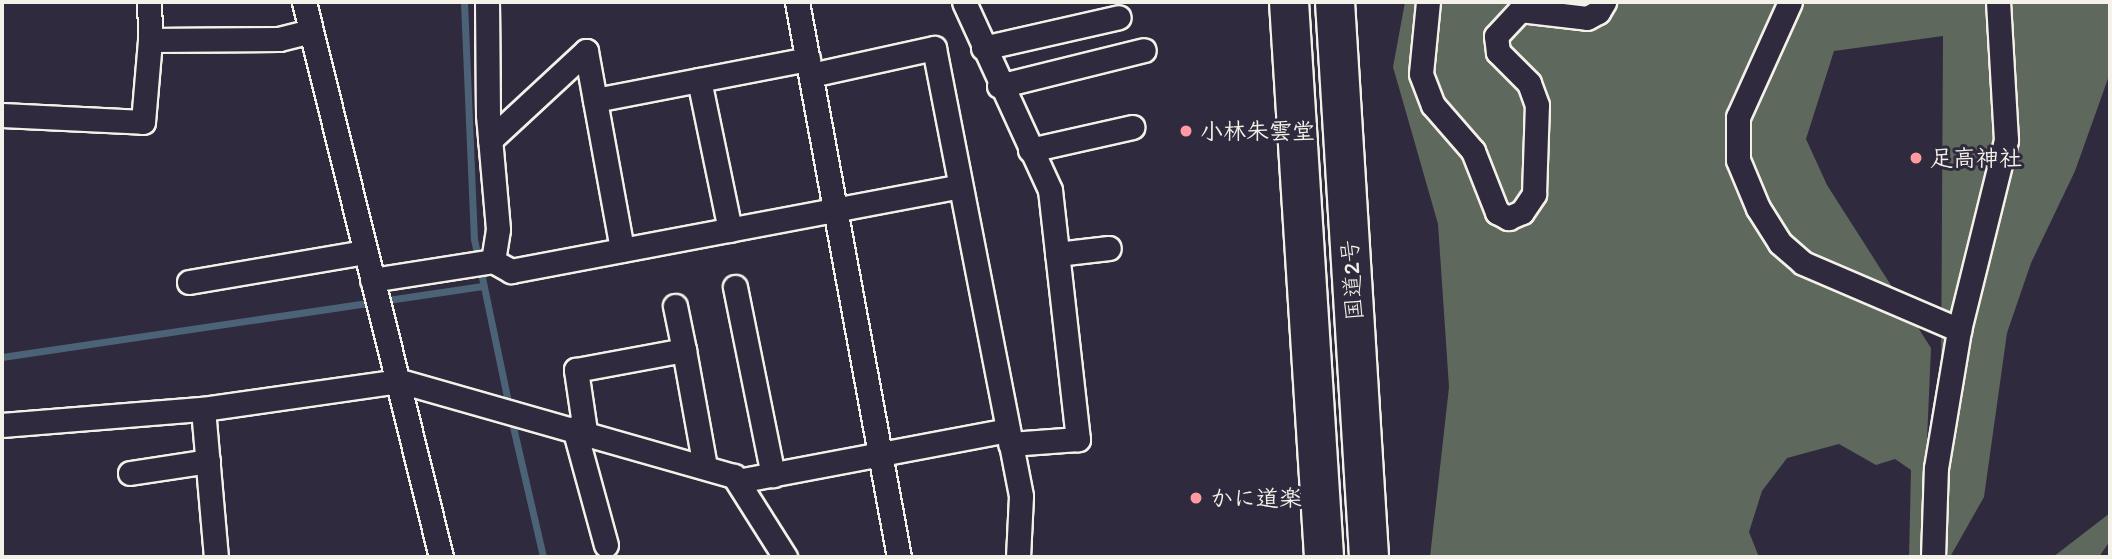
<!DOCTYPE html>
<html>
<head>
<meta charset="utf-8">
<style>
	body { margin:0 }
	#map { position:relative; width:2112px; height:559px; overflow:hidden; background:#2f2a3d; font-family:Itim,"Klee One",sans-serif }
	div>[style] { position:absolute }
	[style*='--x'] { left:calc(var(--x)*1px); top:calc(var(--y)*1px); width:calc(var(--w)*1px); rotate:calc(var(--a)*1deg) }
	.green>* { inset:0; background:#5e685c }
	.stream>* { height:7px; margin:-3.5px; padding:0 3.5px; transform-origin:3.5px; border-radius:3.5px; background:#4c6277 }
	.roads { filter:drop-shadow(2px 0 #f4f1e8) drop-shadow(-2px 0 #f4f1e8) drop-shadow(0 2px #f4f1e8) drop-shadow(0 -2px #f4f1e8) }
	.street>* { height:23px; margin:-11.5px; padding:0 11.5px; transform-origin:11.5px; border-radius:11.5px; background:#2f2a3d }
	.highway>* { height:38px; margin:-19px; padding:0 19px; transform-origin:19px; border-radius:19px; background:#2f2a3d }
	.dots>* { width:19px; height:19px; translate:-50% -50%; box-sizing:border-box; border:4px solid #2f2a3d; border-radius:50% }
	span { translate:-50% -50%; white-space:nowrap; text-align:center; line-height:1.15; -webkit-text-stroke:6px #2f2a3d; paint-order:stroke }
	.poi-label { font-size:23px; color:#f4f1e8; font-weight:700 }
	.left { translate:0 -50%; text-align:left }
	.street-label { font-size:23px; color:#f4f1e8 }
	.frame { position:absolute; inset:0; border:4px solid #f4f1e8; pointer-events:none }
</style>
</head>
<body>
<div id="map">
	<div class="green">
		<i style="clip-path:polygon(1405px 2px,2110px 2px,2110px 73px,2075px 171px,2031px 263px,2007px 333px,1984px 497px,1950px 557px,1940px 557px,1943px 36px,1834px 51px,1806px 139px,1827px 185px,1931px 348px,1922px 557px,1909px 557px,1911px 470px,1895px 459px,1876px 465px,1839px 444px,1787px 458px,1762px 491px,1749px 532px,1759px 557px,1430px 557px,1449px 387px,1438px 224px,1393px 67px)"></i>
		<i style="clip-path:polygon(2110px 513px,2110px 541px,2099px 557px,2053px 557px)"></i>
	</div>
	<div class="stream">
		<i style="--x:464;--y:2;--w:237;--a:87.6"></i>
		<i style="--x:474;--y:239;--w:171;--a:78.2"></i>
		<i style="--x:2;--y:357;--w:484;--a:-8.4"></i>
		<i style="--x:511;--y:418;--w:143;--a:77"></i>
	</div>
	<div class="roads">
		<div class="street">
			<i style="--x:149;--y:2;--w:38;--a:88"></i>
			<i style="--x:304;--y:2;--w:572;--a:76.13"></i>
			<i style="--x:797;--y:2;--w:564;--a:79.59"></i>
			<i style="--x:964;--y:2;--w:207;--a:65.4"></i>
			<i style="--x:1050;--y:190;--w:251;--a:83.6"></i>
			<i style="--x:1078;--y:439;--w:68;--a:175.8"></i>
			<i style="--x:1428;--y:2;--w:72;--a:95.6"></i>
			<i style="--x:1421;--y:74;--w:33;--a:69"></i>
			<i style="--x:1433;--y:105;--w:61;--a:49"></i>
			<i style="--x:1473;--y:151;--w:66;--a:68.5"></i>
			<i style="--x:1497;--y:212;--w:13;--a:29"></i>
			<i style="--x:1508;--y:218;--w:15;--a:-23"></i>
			<i style="--x:1522;--y:212;--w:22;--a:-56"></i>
			<i style="--x:1534;--y:194;--w:89;--a:-88.1"></i>
			<i style="--x:1537;--y:105;--w:23;--a:-110"></i>
			<i style="--x:1529;--y:83;--w:44;--a:-135"></i>
			<i style="--x:1498;--y:52;--w:16;--a:-97"></i>
			<i style="--x:1496;--y:36;--w:35;--a:-47"></i>
			<i style="--x:1520;--y:10;--w:67;--a:6.8"></i>
			<i style="--x:1587;--y:18;--w:13;--a:-29"></i>
			<i style="--x:1598;--y:12;--w:12;--a:-59"></i>
			<i style="--x:1790;--y:2;--w:126;--a:114.3"></i>
			<i style="--x:1738;--y:117;--w:43;--a:90"></i>
			<i style="--x:1738;--y:160;--w:52;--a:67.4"></i>
			<i style="--x:1758;--y:208;--w:41;--a:57.8"></i>
			<i style="--x:1780;--y:243;--w:30;--a:41"></i>
			<i style="--x:1803;--y:263;--w:170;--a:23.2"></i>
			<i style="--x:983;--y:48;--w:139;--a:-12.8"></i>
			<i style="--x:811;--y:75;--w:126;--a:-12.4"></i>
			<i style="--x:934;--y:48;--w:456;--a:79"></i>
			<i style="--x:1021;--y:496;--w:61;--a:92.8"></i>
			<i style="--x:699;--y:80;--w:153;--a:78.3"></i>
			<i style="--x:999;--y:86;--w:149;--a:-13.9"></i>
			<i style="--x:595;--y:100;--w:217;--a:-10.9"></i>
			<i style="--x:2;--y:115;--w:141;--a:2.8"></i>
			<i style="--x:143;--y:122;--w:82;--a:-85.1"></i>
			<i style="--x:150;--y:40;--w:129;--a:-0.4"></i>
			<i style="--x:279;--y:39;--w:32;--a:-14"></i>
			<i style="--x:490;--y:140;--w:131;--a:-42.8"></i>
			<i style="--x:586;--y:51;--w:202;--a:79.7"></i>
			<i style="--x:1030;--y:150;--w:105;--a:-12.7"></i>
			<i style="--x:1057;--y:254;--w:52;--a:-6.6"></i>
			<i style="--x:493;--y:261;--w:21;--a:29"></i>
			<i style="--x:511;--y:271;--w:456;--a:-10.7"></i>
			<i style="--x:372;--y:280;--w:122;--a:-8.9"></i>
			<i style="--x:493;--y:261;--w:32;--a:-81"></i>
			<i style="--x:498;--y:229;--w:114;--a:-95"></i>
			<i style="--x:488;--y:115;--w:113;--a:-90.5"></i>
			<i style="--x:189;--y:282;--w:179;--a:-9.7"></i>
			<i style="--x:735;--y:287;--w:192;--a:78.6"></i>
			<i style="--x:675;--y:306;--w:45;--a:78.4"></i>
			<i style="--x:203;--y:409;--w:199;--a:-8.1"></i>
			<i style="--x:400;--y:381;--w:347;--a:15.9"></i>
			<i style="--x:734;--y:476;--w:96;--a:57.8"></i>
			<i style="--x:2;--y:425;--w:202;--a:-4.6"></i>
			<i style="--x:203;--y:409;--w:149;--a:85"></i>
			<i style="--x:574;--y:428;--w:121;--a:74.7"></i>
			<i style="--x:585;--y:431;--w:62;--a:-98.4"></i>
			<i style="--x:576;--y:370;--w:110;--a:-10.5"></i>
			<i style="--x:684;--y:350;--w:119;--a:79.8"></i>
			<i style="--x:130;--y:473;--w:79;--a:-8.7"></i>
			<i style="--x:738;--y:481;--w:274;--a:-10.7"></i>
			<i style="--x:1933;--y:557;--w:89;--a:-88.1"></i>
			<i style="--x:1936;--y:468;--w:140;--a:-80.5"></i>
			<i style="--x:1959;--y:330;--w:196;--a:-76.1"></i>
			<i style="--x:2006;--y:140;--w:138;--a:-93.3"></i>
		</div>
		<div class="highway">
			<i style="--x:1289;--y:2;--w:556;--a:86.39"></i>
			<i style="--x:1335;--y:2;--w:556;--a:86.49"></i>
		</div>
	</div>
	<div class="dots">
		<i style="left:1186px;top:131px;background:#ff9aa2"></i>
		<i style="left:1916px;top:158px;background:#ff9aa2"></i>
		<i style="left:1196px;top:498px;background:#ff9aa2"></i>
	</div>
	<div class="poi-label">
		<span class="left" style="left:1200px;top:131px">小林朱雲堂</span>
		<span class="left" style="left:1930px;top:158px">足高神社</span>
		<span class="left" style="left:1210px;top:498px">かに道楽</span>
	</div>
	<div class="street-label">
		<span style="left:1352px;top:280px;rotate:-94deg">国道2号</span>
	</div>
	<div class="frame"></div>
</div>
</body>
</html>
